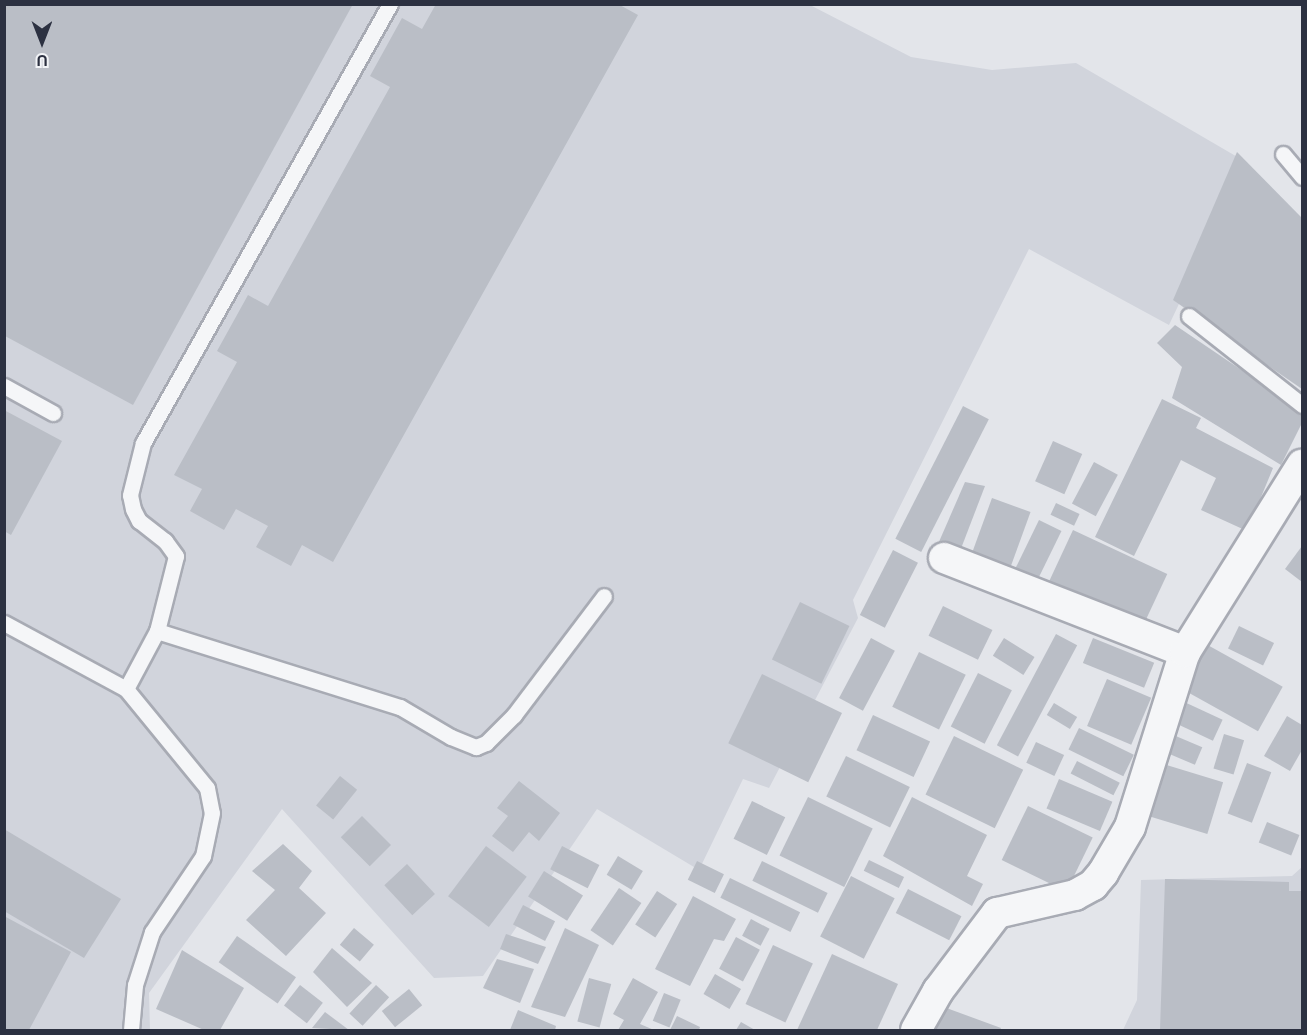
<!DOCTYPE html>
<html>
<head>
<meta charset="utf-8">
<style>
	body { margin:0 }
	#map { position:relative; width:1307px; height:1035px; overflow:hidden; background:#e3e5ea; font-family:Figtree,sans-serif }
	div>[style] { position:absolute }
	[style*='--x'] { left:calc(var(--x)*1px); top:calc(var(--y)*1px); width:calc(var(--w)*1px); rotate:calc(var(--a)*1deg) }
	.built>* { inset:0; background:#d1d4dc }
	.building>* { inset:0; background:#babec6; transform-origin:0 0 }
	.roads { filter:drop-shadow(2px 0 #a8abb4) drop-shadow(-2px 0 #a8abb4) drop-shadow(0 2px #a8abb4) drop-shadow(0 -2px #a8abb4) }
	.lane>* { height:15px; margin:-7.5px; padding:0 7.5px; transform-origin:7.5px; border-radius:7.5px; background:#f5f6f8 }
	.street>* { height:30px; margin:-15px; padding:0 15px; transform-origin:15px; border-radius:15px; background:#f5f6f8 }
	span { translate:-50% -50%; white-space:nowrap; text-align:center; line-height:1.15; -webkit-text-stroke:4.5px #f2f4f7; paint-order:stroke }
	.frame { position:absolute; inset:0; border:6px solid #2c3141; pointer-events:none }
	.north { position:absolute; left:12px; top:12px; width:60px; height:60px; -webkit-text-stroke:4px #f2f4f7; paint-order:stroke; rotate:180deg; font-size:16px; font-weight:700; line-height:24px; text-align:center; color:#2c3141 }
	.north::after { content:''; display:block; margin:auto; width:21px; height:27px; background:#2c3141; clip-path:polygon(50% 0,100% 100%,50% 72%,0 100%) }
</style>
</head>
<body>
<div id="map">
	<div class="built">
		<i style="clip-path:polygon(5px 5px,810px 5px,911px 57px,992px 70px,1076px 63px,1246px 162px,1169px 325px,1029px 249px,853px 600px,858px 618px,769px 788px,743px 779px,699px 870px,597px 809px,483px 976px,434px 978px,282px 809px,149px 993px,150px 1030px,5px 1030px)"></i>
		<i style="clip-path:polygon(1302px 867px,1302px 1030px,1123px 1030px,1137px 1000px,1141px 880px,1292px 876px)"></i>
	</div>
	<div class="building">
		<i style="clip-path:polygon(5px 4px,353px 4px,133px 405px,5px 336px)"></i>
		<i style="clip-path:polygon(436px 4px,618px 4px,638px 15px,333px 562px,302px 545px,291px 566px,256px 547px,268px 526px,236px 509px,224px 530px,190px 511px,202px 489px,174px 475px,237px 362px,217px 351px,248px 295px,268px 306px,390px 87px,370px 76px,402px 18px,422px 29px)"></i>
		<i style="clip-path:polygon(1237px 152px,1302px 218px,1302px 389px,1173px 300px)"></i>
		<i style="clip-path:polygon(1175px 325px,1302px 411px,1302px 423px,1281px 465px,1172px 398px,1182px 367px,1157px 343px)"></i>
		<i style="clip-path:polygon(1162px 399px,1201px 418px,1196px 428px,1273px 468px,1247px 531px,1201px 510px,1216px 478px,1181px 460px,1134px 556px,1095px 537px)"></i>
		<i style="left:963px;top:406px;width:29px;height:149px;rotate:27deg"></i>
		<i style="clip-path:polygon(4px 410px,62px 441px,11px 535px,4px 531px)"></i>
		<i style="left:1053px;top:441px;width:32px;height:44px;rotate:24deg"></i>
		<i style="left:1094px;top:462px;width:27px;height:47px;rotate:28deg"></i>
		<i style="clip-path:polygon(965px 482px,985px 486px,957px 559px,935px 551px)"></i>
		<i style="left:992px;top:498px;width:41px;height:64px;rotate:20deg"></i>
		<i style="left:1056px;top:503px;width:26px;height:13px;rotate:25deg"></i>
		<i style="left:1039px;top:520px;width:25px;height:63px;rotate:26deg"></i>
		<i style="left:1073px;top:530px;width:104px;height:60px;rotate:25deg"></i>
		<i style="clip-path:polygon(1302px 546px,1302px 582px,1285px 569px)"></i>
		<i style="left:893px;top:550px;width:28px;height:73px;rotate:27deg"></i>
		<i style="left:800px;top:602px;width:55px;height:64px;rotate:26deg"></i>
		<i style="left:943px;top:606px;width:55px;height:33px;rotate:26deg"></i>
		<i style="left:1239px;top:626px;width:39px;height:25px;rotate:26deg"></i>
		<i style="left:1056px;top:634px;width:24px;height:126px;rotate:28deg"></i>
		<i style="left:871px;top:638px;width:27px;height:68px;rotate:28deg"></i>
		<i style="left:1004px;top:638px;width:36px;height:21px;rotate:32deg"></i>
		<i style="left:1093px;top:638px;width:66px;height:27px;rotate:22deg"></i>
		<i style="left:1204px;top:643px;width:90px;height:51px;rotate:29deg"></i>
		<i style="left:919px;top:652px;width:52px;height:61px;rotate:26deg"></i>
		<i style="left:978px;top:673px;width:38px;height:60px;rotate:27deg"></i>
		<i style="left:762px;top:674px;width:89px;height:77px;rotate:26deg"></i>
		<i style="left:1107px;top:679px;width:48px;height:51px;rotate:23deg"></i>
		<i style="left:1180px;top:700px;width:47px;height:23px;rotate:25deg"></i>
		<i style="left:1054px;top:703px;width:27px;height:14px;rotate:31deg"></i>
		<i style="left:873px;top:715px;width:63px;height:39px;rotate:25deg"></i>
		<i style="clip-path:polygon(1287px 716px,1302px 725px,1302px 750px,1290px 771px,1264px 756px)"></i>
		<i style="left:1079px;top:728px;width:61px;height:24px;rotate:26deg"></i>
		<i style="left:1171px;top:734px;width:34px;height:19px;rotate:23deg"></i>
		<i style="left:1224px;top:734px;width:21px;height:36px;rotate:17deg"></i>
		<i style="left:954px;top:736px;width:77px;height:65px;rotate:26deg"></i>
		<i style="left:1036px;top:742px;width:31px;height:23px;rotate:25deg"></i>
		<i style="left:846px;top:756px;width:71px;height:45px;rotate:26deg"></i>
		<i style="left:1077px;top:761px;width:48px;height:14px;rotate:27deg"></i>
		<i style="left:1160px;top:763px;width:66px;height:54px;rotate:17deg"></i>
		<i style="left:1247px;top:763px;width:26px;height:54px;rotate:21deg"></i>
		<i style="left:340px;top:776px;width:22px;height:38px;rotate:39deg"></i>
		<i style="left:1059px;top:779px;width:58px;height:32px;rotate:23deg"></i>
		<i style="clip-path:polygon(519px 781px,560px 813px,539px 841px,529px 832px,513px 852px,492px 836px,508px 816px,497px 808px)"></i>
		<i style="left:808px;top:797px;width:72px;height:65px;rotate:26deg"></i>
		<i style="clip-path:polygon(912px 797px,987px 835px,967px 876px,983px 884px,972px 906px,883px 856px)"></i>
		<i style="left:752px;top:801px;width:37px;height:42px;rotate:26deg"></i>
		<i style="left:1028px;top:806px;width:72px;height:60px;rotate:26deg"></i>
		<i style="left:362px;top:816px;width:41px;height:30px;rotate:45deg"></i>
		<i style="left:1267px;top:822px;width:35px;height:22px;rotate:22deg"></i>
		<i style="clip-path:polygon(4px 829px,121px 899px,84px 958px,4px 911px)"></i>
		<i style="clip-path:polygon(283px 844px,312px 871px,299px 888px,326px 913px,286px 956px,246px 920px,275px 890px,252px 871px)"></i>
		<i style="left:486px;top:846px;width:51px;height:63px;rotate:37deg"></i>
		<i style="left:562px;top:846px;width:42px;height:26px;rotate:27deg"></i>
		<i style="left:618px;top:856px;width:29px;height:22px;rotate:31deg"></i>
		<i style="left:869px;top:860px;width:39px;height:12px;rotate:26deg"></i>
		<i style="left:697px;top:861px;width:30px;height:21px;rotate:26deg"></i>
		<i style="left:762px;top:861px;width:73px;height:22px;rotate:26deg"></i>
		<i style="left:407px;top:864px;width:41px;height:31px;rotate:47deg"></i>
		<i style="left:544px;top:871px;width:46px;height:30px;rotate:32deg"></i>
		<i style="left:851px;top:876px;width:49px;height:68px;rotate:27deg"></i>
		<i style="left:730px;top:878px;width:78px;height:22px;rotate:26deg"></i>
		<i style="clip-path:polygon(1165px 879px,1289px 882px,1289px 891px,1302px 891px,1302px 1030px,1160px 1030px)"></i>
		<i style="left:619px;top:888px;width:27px;height:51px;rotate:34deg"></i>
		<i style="left:908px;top:889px;width:60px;height:27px;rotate:27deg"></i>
		<i style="left:657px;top:891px;width:24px;height:40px;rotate:33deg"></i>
		<i style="clip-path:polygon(693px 896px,736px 919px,724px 941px,714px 939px,690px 986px,655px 969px)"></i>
		<i style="left:523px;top:905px;width:36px;height:22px;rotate:27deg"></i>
		<i style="clip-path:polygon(4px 916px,71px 952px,29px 1030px,4px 1030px)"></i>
		<i style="left:751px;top:919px;width:21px;height:19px;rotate:28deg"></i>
		<i style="left:354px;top:928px;width:26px;height:22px;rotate:40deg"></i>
		<i style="clip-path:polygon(565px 928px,599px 945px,565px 1017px,531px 1007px)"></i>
		<i style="clip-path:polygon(506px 934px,546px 947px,538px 964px,500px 949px)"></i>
		<i style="left:237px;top:936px;width:72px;height:32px;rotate:35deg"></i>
		<i style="left:736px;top:937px;width:27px;height:36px;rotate:28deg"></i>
		<i style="left:773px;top:945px;width:44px;height:65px;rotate:25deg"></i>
		<i style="clip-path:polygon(332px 948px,372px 983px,347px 1007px,313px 972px)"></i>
		<i style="clip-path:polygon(182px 950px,244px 988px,220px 1030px,204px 1030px,156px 1009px)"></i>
		<i style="clip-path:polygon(832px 954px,898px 984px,877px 1030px,797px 1030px)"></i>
		<i style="clip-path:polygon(497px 959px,534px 969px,520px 1003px,483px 988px)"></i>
		<i style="left:715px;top:974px;width:30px;height:23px;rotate:30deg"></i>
		<i style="left:589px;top:978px;width:23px;height:45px;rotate:15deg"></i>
		<i style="clip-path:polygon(633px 978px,658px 992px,640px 1024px,654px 1030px,618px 1030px,624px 1020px,613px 1014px)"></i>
		<i style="left:300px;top:985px;width:29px;height:26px;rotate:38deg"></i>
		<i style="left:376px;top:985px;width:18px;height:39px;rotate:43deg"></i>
		<i style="left:409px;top:989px;width:21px;height:35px;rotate:51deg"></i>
		<i style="left:664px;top:993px;width:18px;height:30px;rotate:22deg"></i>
		<i style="clip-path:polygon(941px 1006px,1001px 1028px,1000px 1030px,933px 1030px)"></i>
		<i style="clip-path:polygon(518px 1010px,556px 1026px,555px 1030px,510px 1030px)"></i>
		<i style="clip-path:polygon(325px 1012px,349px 1030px,312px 1028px)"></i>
		<i style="clip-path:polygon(677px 1016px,700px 1027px,699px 1030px,670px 1030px)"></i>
		<i style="clip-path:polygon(741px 1022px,755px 1030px,736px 1030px)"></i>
	</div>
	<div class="roads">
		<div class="lane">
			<i style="--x:1283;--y:154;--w:30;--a:50"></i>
			<i style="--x:1189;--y:316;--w:144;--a:38.2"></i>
			<i style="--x:4;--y:386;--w:56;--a:28.9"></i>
			<i style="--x:4;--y:623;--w:139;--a:28.4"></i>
			<i style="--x:126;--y:689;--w:128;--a:50.7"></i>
			<i style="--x:207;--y:788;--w:25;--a:79"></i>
			<i style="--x:212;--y:813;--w:44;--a:101.8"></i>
			<i style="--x:203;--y:856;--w:92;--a:123.9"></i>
			<i style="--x:152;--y:932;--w:56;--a:107.8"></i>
			<i style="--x:135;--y:985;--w:45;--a:95.1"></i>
			<i style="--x:157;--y:631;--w:255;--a:17.4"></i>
			<i style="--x:400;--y:707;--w:59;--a:30.5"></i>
			<i style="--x:451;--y:737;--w:27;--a:22"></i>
			<i style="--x:476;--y:747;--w:11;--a:-22"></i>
			<i style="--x:486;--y:743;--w:40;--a:-45"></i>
			<i style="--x:514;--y:715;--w:149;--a:-52.9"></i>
			<i style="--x:126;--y:689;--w:66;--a:-61.9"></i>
			<i style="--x:157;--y:631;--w:77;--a:-75.8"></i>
			<i style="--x:176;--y:556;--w:19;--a:-126"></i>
			<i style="--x:165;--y:541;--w:33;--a:-142"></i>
			<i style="--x:139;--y:521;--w:13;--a:-117"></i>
			<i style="--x:133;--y:509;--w:14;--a:-102"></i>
			<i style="--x:130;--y:495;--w:54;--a:-76"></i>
			<i style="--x:143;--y:443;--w:504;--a:-60.64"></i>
		</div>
		<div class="street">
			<i style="--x:944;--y:558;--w:259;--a:21.3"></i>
			<i style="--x:916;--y:1030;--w:45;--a:-60.6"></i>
			<i style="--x:938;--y:991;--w:98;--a:-52.9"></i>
			<i style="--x:997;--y:913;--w:80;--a:-13"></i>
			<i style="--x:1075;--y:895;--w:21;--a:-29"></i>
			<i style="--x:1093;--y:885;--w:16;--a:-50"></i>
			<i style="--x:1103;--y:873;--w:53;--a:-59.6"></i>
			<i style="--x:1130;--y:827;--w:183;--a:-72.6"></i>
			<i style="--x:1185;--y:652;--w:221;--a:-58"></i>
		</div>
	</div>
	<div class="frame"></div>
	<div class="north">U</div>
</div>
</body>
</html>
